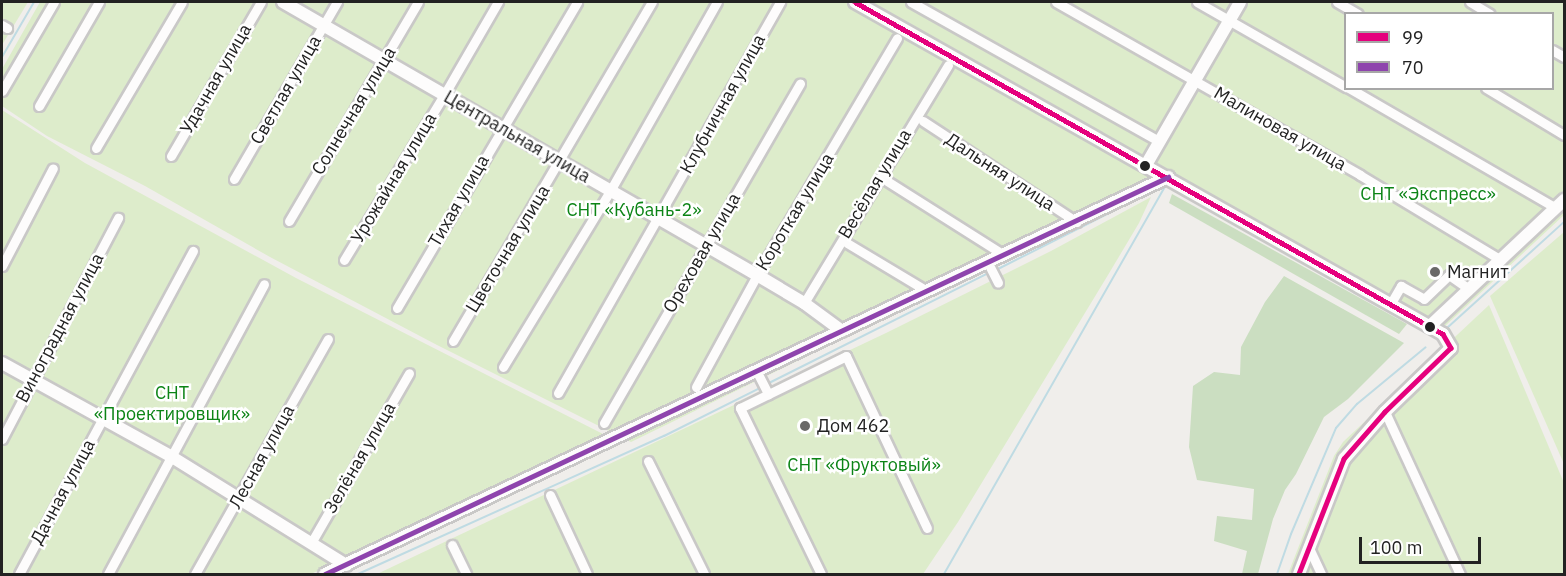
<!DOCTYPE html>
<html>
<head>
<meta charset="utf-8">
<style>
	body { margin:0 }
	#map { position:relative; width:1566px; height:576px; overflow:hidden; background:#f0eeeb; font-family:"IBM Plex Sans",sans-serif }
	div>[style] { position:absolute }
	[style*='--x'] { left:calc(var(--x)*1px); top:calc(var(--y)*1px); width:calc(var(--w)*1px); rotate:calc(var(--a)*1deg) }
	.grass>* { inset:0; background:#ddeccb }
	.forest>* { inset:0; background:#cbdec1 }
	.stream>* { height:2px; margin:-1px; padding:0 1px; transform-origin:1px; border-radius:1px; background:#bfdbe3 }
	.roads { filter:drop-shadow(2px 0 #c9c8c7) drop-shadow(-2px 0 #c9c8c7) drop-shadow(0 2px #c9c8c7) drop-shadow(0 -2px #c9c8c7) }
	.minor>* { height:9px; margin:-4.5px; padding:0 4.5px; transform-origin:4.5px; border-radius:4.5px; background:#fdfcfc }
	.tertiary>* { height:12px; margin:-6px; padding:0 6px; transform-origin:6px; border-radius:6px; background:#fdfcfc }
	.bus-1>* { height:4.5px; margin:-2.25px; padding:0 2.25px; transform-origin:2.25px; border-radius:2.25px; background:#e5007d }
	.bus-2>* { height:4.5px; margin:-2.25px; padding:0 2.25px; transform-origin:2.25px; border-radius:2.25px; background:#8e44ad }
	.dots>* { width:16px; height:16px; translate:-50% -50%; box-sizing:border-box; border:3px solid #fff; border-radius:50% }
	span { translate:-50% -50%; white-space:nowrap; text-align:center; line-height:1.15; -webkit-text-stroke:5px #fff; paint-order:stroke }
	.street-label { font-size:18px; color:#222 }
	.park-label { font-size:18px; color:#0c8416 }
	.poi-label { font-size:18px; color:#222 }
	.left { translate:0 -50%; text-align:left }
	.frame { position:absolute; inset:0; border:3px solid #222; pointer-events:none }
	.legend { position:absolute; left:1344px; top:12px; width:210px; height:78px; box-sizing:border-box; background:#fff; border:2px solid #a7a7a7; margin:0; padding:8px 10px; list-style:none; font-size:18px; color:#222 }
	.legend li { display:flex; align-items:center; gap:12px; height:30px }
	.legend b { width:30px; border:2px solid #a7a7a7 }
	.scale { position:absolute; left:1359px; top:537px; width:122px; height:27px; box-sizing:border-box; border:3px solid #222; border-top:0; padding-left:8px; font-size:18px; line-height:21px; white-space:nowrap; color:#222; -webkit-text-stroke:4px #fff; paint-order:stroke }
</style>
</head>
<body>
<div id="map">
	<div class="grass">
		<i style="clip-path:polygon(2px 2px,28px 2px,2px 45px)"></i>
		<i style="clip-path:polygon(40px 2px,863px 2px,1175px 177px,631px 442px,437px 345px,270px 257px,145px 186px,47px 136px,2px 106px,2px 69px)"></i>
		<i style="clip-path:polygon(evenodd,871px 2px,1564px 2px,1564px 215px,1445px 326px,871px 2px,1346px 14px,1552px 14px,1552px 88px,1346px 88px,1346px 14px)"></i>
		<i style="clip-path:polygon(2px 110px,85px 163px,296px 278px,605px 435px,311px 574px,2px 574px)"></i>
		<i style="clip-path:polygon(1151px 197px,1139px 223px,1108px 275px,958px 522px,923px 574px,377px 574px,886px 333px,1051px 251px)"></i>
		<i style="clip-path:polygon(1564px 232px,1564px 464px,1490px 296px)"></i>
		<i style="clip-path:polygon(1489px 305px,1564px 483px,1564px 574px,1288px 574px,1334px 456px,1343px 442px)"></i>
	</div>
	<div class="forest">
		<i style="clip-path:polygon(1172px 194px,1407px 324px,1399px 334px,1169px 203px)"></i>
		<i style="clip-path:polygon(1284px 276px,1404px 343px,1348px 399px,1324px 417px,1296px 474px,1285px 490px,1273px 519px,1258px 574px,1242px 574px,1247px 551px,1214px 541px,1217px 516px,1252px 520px,1254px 489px,1197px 480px,1189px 447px,1193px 386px,1214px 372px,1240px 375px,1241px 347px,1265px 302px)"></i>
	</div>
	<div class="stream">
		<i style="--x:2;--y:57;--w:64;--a:-59.8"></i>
		<i style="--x:996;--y:270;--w:189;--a:-26.7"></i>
		<i style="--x:1165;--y:185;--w:36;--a:28"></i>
		<i style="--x:1447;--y:328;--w:158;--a:-42.2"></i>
		<i style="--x:765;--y:385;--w:253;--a:-26.6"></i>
		<i style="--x:358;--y:574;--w:336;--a:-24.3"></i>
		<i style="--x:664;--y:436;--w:107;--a:-26.6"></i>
		<i style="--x:944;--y:574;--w:447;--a:-60.3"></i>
		<i style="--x:1277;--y:574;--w:42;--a:-70.7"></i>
		<i style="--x:1291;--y:534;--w:115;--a:-67"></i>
		<i style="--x:1336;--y:428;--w:32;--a:-49"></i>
		<i style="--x:1357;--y:404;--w:89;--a:-39.6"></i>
	</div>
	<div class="roads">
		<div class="minor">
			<i style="--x:911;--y:2;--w:284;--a:29.3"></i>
			<i style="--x:1056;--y:2;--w:350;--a:29.6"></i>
			<i style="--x:1360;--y:175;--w:165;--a:31.1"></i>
			<i style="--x:1197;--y:2;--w:172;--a:29.7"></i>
			<i style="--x:1337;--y:2;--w:24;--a:30"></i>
			<i style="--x:1470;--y:2;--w:23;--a:31"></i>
			<i style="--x:2;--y:25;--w:6;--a:31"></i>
			<i style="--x:1552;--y:50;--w:14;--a:30"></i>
			<i style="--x:1349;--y:88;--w:239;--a:30.1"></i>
			<i style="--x:1486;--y:88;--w:91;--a:31.1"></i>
			<i style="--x:2;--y:91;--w:103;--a:-59.7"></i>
			<i style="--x:39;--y:106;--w:120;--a:-60"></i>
			<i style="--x:923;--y:121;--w:184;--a:33.3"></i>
			<i style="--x:96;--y:148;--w:169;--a:-59.5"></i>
			<i style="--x:171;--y:156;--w:178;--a:-59.7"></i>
			<i style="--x:234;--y:179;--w:205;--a:-59.8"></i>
			<i style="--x:887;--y:181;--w:138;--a:32.3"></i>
			<i style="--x:289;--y:221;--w:254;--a:-59.5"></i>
			<i style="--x:847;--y:243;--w:93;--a:31"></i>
			<i style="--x:344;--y:260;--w:193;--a:-58.8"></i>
			<i style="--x:444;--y:95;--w:108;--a:-59.9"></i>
			<i style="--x:988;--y:263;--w:22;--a:63"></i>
			<i style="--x:2;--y:266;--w:110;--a:-62.5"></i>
			<i style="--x:804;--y:303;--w:278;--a:-58.8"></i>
			<i style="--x:1391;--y:303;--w:20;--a:-60"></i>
			<i style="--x:1401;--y:286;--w:26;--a:29"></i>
			<i style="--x:1424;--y:299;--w:35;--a:-44"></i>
			<i style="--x:1449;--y:275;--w:24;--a:35"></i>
			<i style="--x:397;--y:308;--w:355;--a:-59.5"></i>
			<i style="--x:453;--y:341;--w:393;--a:-59.6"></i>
			<i style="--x:503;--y:367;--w:206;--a:-58.7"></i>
			<i style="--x:610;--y:191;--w:217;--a:-60.5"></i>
			<i style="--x:757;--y:372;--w:25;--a:63"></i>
			<i style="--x:696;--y:387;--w:128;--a:-61.4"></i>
			<i style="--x:757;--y:275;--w:275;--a:-59.4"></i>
			<i style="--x:558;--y:393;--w:450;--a:-60.4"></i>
			<i style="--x:1385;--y:412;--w:179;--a:65.2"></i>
			<i style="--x:604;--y:423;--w:392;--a:-60"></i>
			<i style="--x:2;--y:439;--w:250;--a:-62.3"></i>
			<i style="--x:648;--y:461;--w:126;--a:63.6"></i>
			<i style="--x:550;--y:495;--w:87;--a:64.9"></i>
			<i style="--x:311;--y:543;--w:196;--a:-60"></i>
			<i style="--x:452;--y:545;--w:32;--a:64"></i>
			<i style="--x:1309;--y:548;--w:29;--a:65"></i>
			<i style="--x:19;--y:574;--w:367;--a:-61.7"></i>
			<i style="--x:108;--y:574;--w:329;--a:-61.7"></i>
			<i style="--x:195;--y:574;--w:270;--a:-60.5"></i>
			<i style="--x:821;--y:574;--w:185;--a:-116"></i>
			<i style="--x:740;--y:408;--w:118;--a:-26.1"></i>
			<i style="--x:846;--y:356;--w:190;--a:64.8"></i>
		</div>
		<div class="tertiary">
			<i style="--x:283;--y:2;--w:547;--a:29.94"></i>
			<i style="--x:757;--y:275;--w:55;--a:30.8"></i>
			<i style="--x:804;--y:303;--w:47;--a:36.4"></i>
			<i style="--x:855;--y:2;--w:675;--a:29.45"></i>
			<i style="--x:1443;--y:334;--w:16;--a:60"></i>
			<i style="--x:1451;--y:348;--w:92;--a:135.9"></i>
			<i style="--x:1385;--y:412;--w:62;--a:131.1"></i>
			<i style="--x:1344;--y:459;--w:123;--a:111.4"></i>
			<i style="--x:1146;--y:165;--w:188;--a:-60"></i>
			<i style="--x:1431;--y:325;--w:183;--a:-43.2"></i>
			<i style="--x:2;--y:363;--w:194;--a:28.9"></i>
			<i style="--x:172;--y:457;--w:205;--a:31.8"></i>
			<i style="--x:325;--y:574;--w:932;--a:-25.22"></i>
		</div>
	</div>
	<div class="bus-1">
		<i style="--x:855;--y:2;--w:675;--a:29.45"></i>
		<i style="--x:1443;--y:334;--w:16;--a:60"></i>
		<i style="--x:1451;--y:348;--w:92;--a:135.9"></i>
		<i style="--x:1385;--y:412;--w:62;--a:131.1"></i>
		<i style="--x:1344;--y:459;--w:123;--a:111.4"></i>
	</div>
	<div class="bus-2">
		<i style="--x:325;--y:574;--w:932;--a:-25.22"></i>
	</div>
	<div class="dots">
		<i style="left:1145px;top:166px;background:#222"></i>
		<i style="left:1435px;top:272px;background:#6a6968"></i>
		<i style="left:1430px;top:327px;background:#222"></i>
		<i style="left:805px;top:426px;background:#6a6968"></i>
	</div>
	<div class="street-label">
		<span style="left:216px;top:79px;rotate:-60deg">Удачная улица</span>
		<span style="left:286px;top:90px;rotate:-60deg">Светлая улица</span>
		<span style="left:723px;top:104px;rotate:-61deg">Клубничная улица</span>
		<span style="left:354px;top:111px;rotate:-59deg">Солнечная улица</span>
		<span style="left:1280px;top:129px;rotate:30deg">Малиновая улица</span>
		<span style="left:517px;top:137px;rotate:30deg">Центральная улица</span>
		<span style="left:1000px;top:172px;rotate:33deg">Дальняя улица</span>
		<span style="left:394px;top:178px;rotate:-59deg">Урожайная улица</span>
		<span style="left:875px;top:184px;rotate:-59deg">Весёлая улица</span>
		<span style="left:459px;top:201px;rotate:-60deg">Тихая улица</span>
		<span style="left:795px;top:212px;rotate:-59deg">Короткая улица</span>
		<span style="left:508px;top:249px;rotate:-59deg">Цветочная улица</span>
		<span style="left:702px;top:253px;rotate:-60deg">Ореховая улица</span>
		<span style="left:60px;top:328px;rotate:-62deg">Виноградная улица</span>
		<span style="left:262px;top:457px;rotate:-61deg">Лесная улица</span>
		<span style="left:360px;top:458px;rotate:-60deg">Зелёная улица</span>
		<span style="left:63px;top:492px;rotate:-62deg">Дачная улица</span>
	</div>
	<div class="park-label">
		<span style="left:1428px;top:194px">СНТ «Экспресс»</span>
		<span style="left:634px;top:210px">СНТ «Кубань-2»</span>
		<span style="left:172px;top:404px">СНТ<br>«Проектировщик»</span>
		<span style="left:864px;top:465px">СНТ «Фруктовый»</span>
	</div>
	<div class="poi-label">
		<span class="left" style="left:1447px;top:272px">Магнит</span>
		<span class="left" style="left:817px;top:426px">Дом 462</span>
	</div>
	<div class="frame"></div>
	<ul class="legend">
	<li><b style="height:8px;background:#e5007d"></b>99</li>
	<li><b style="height:8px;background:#8e44ad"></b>70</li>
	</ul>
	<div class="scale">100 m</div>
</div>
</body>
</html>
